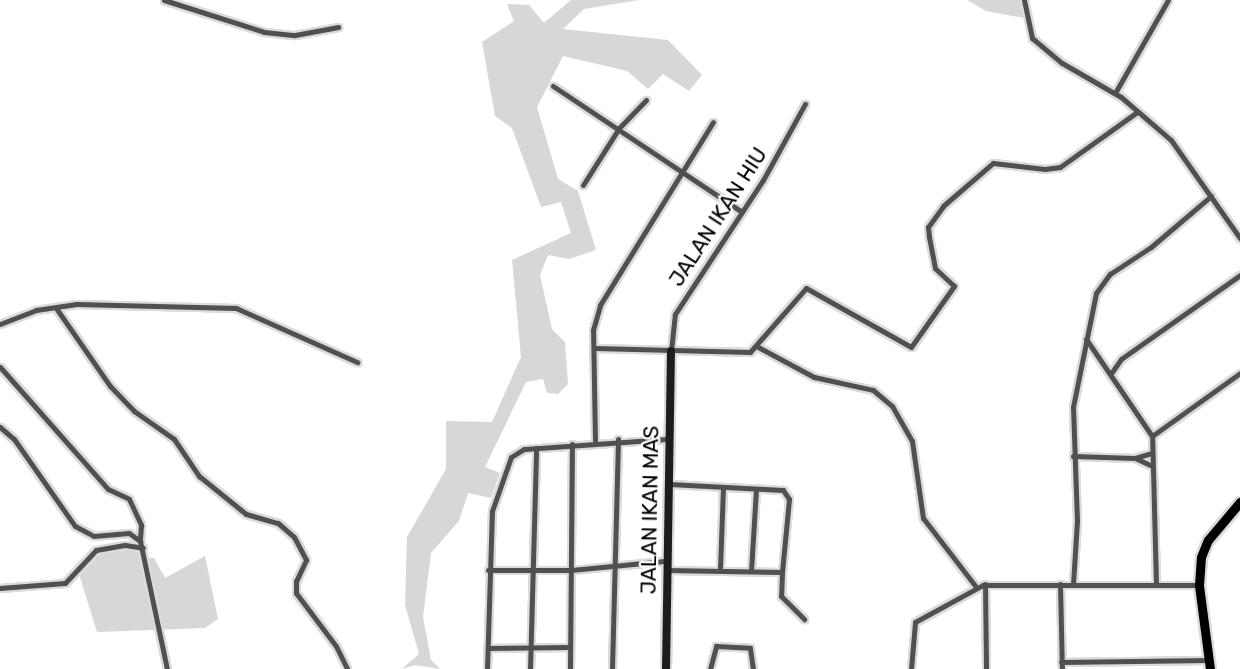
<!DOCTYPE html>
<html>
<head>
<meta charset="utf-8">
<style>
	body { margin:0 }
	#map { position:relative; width:1240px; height:669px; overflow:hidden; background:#fff; font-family:Rubik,sans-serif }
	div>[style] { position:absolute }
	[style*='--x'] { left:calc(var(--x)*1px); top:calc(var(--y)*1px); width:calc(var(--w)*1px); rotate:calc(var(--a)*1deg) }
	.green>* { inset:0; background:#d7d7d7 }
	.roads { filter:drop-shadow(2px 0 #dbdbdb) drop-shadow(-2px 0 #dbdbdb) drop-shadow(0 2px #dbdbdb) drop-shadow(0 -2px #dbdbdb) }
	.street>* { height:5px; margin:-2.5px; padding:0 2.5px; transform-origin:2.5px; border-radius:2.5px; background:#505050 }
	.secondary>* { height:8px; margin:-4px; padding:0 4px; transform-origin:4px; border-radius:4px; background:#1d1d1d }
	.highway>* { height:9px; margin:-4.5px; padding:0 4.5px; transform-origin:4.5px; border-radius:4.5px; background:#000 }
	span { translate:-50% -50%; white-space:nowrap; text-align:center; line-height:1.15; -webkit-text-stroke:4.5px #fff; paint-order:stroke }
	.street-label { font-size:21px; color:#000 }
</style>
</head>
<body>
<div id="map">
	<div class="green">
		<i style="clip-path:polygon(571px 0,639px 0,584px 9px,563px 29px,668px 40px,702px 75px,689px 91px,663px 74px,648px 89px,627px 71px,563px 56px,537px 107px,558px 179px,578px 191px,596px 250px,569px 259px,548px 255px,540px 275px,552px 329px,565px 342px,568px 384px,558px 394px,547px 393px,543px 379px,526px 382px,485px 467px,500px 473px,491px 498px,468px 493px,459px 521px,431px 553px,423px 617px,431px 660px,440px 669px,415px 665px,402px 669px,419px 654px,405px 605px,407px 537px,446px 469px,446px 421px,492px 422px,521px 357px,512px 260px,571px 233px,561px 202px,541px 207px,512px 128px,495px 116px,482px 42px,514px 21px,507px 4px,529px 5px,544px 23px)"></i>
		<i style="clip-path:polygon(967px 0,1023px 0,1024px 18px,986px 11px)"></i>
		<i style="clip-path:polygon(128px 547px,143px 550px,145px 558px,154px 558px,165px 578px,205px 556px,218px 619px,205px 628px,97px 632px,79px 574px,96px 551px)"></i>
	</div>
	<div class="roads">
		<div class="street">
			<i style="--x:164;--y:0;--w:105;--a:17.7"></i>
			<i style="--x:264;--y:32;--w:31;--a:6"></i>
			<i style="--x:295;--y:35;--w:44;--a:-10.5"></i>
			<i style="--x:1024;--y:0;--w:39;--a:78"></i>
			<i style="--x:1032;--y:38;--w:39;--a:40"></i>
			<i style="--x:1062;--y:63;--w:68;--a:30"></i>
			<i style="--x:1121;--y:97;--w:66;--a:40.7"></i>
			<i style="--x:1171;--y:140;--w:120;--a:54.9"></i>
			<i style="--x:553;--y:86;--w:227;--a:33.7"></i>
			<i style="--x:1115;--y:93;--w:107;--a:-60.3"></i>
			<i style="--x:583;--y:185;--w:67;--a:-57.7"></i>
			<i style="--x:619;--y:128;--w:39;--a:-46"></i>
			<i style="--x:56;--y:308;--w:95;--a:55.3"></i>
			<i style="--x:110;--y:386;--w:35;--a:46"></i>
			<i style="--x:134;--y:411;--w:49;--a:35"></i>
			<i style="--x:174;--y:439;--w:45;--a:56"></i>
			<i style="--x:199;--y:476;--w:60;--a:39"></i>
			<i style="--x:246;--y:514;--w:33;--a:16"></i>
			<i style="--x:278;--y:523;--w:21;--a:41"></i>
			<i style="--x:294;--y:537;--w:26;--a:62"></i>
			<i style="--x:306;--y:560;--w:23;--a:115"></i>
			<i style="--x:296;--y:581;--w:12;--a:90"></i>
			<i style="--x:296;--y:593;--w:66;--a:53"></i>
			<i style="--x:336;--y:646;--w:25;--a:64"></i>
			<i style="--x:0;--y:324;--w:39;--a:-21"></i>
			<i style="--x:36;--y:310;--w:41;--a:-8.3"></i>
			<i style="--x:77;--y:304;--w:159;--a:1.4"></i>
			<i style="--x:236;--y:308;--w:133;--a:24.1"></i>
			<i style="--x:1086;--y:339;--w:117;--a:55.8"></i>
			<i style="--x:758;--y:347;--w:64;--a:28.2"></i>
			<i style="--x:814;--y:377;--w:60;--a:12.4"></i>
			<i style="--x:873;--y:390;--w:25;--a:40"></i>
			<i style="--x:892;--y:406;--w:40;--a:60.3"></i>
			<i style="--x:912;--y:441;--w:78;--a:81.9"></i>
			<i style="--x:923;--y:518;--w:88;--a:52.4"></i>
			<i style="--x:595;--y:348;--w:155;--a:1.5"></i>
			<i style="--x:750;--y:352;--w:85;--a:-48.8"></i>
			<i style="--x:806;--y:288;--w:120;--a:29.3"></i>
			<i style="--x:911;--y:347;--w:75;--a:-54.8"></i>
			<i style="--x:954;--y:286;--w:26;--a:-137"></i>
			<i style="--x:935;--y:268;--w:32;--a:-101"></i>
			<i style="--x:929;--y:237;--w:10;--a:-96"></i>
			<i style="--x:928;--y:227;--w:26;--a:-54"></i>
			<i style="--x:943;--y:206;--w:66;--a:-40.7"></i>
			<i style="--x:993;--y:163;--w:52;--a:6.6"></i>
			<i style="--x:1045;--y:169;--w:15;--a:-8"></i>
			<i style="--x:1060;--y:167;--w:95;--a:-35.5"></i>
			<i style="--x:671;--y:351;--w:37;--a:-84"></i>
			<i style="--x:675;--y:314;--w:160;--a:-56.7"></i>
			<i style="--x:763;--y:180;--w:87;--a:-61.1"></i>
			<i style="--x:0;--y:367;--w:163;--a:48.5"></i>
			<i style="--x:108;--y:489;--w:23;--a:25"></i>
			<i style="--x:129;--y:499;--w:29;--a:65"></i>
			<i style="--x:141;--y:525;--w:16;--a:94"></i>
			<i style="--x:1112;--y:372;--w:16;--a:-55"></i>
			<i style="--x:1121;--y:359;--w:146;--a:-35.2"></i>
			<i style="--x:0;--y:427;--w:18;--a:41"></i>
			<i style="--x:14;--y:439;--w:106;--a:55"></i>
			<i style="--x:75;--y:526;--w:21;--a:28"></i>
			<i style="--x:94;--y:536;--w:35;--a:-5"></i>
			<i style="--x:129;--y:533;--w:14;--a:36"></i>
			<i style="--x:140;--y:541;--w:131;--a:78.1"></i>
			<i style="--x:595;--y:441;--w:111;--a:-91"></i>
			<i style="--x:593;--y:330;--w:26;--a:-74"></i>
			<i style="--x:600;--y:305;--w:215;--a:-58.3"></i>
			<i style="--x:1073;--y:456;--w:62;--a:1.8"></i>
			<i style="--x:1135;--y:458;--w:17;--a:-17"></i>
			<i style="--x:1135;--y:458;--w:19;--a:25"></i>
			<i style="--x:720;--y:569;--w:82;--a:-87.9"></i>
			<i style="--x:488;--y:570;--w:83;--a:0"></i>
			<i style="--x:571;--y:570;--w:94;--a:-5.5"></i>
			<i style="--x:666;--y:570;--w:116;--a:1"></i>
			<i style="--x:782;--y:572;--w:73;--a:-84.5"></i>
			<i style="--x:789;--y:499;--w:11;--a:-124"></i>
			<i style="--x:783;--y:490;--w:114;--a:-177"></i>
			<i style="--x:751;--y:571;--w:82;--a:-86.5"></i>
			<i style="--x:782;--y:572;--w:24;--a:92"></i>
			<i style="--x:781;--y:596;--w:33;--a:45"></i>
			<i style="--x:985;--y:584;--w:85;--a:89.3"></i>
			<i style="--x:1060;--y:584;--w:85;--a:88.7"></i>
			<i style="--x:1073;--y:584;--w:63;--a:-86.4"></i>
			<i style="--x:1077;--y:521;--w:114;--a:-92"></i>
			<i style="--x:1073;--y:407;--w:116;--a:-78.6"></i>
			<i style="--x:1096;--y:293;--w:24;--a:-54"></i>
			<i style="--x:1110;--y:274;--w:49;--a:-33.4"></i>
			<i style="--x:1151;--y:247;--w:79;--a:-40.4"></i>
			<i style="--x:1156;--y:584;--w:148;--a:-91.5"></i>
			<i style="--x:1152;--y:436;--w:108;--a:-35.6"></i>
			<i style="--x:0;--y:588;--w:65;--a:-4.4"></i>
			<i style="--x:65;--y:583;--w:45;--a:-46.8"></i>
			<i style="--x:96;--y:550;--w:29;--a:-10"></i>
			<i style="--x:125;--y:545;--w:18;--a:9"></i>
			<i style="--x:488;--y:648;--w:82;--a:-0.7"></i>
			<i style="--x:1061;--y:662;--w:148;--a:-0.8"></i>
			<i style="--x:487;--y:669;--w:158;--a:-88.2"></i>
			<i style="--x:492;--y:511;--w:57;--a:-70.6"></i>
			<i style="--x:511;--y:457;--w:15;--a:-32"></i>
			<i style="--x:524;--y:449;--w:144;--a:-4"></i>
			<i style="--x:530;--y:669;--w:221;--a:-88.4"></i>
			<i style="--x:570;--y:669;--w:225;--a:-89.5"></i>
			<i style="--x:612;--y:669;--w:230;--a:-88.5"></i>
			<i style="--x:710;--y:669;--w:24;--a:-75"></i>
			<i style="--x:716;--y:646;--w:34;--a:3"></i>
			<i style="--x:750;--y:648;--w:21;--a:82"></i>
			<i style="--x:911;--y:669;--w:47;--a:-85.1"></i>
			<i style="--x:915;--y:622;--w:77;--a:-28.6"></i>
			<i style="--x:983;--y:585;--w:216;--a:0"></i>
		</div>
		<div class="secondary">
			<i style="--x:666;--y:669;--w:318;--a:-89.1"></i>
		</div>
		<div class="highway">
			<i style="--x:1210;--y:669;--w:85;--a:-97.5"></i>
			<i style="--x:1199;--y:585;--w:28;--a:-86"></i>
			<i style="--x:1201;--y:557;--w:18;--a:-68"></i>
			<i style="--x:1208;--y:540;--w:50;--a:-49.9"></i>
		</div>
	</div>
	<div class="street-label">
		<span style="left:718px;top:217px;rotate:-57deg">JALAN IKAN HIU</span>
		<span style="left:650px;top:510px;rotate:-89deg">JALAN IKAN MAS</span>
	</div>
</div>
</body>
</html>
